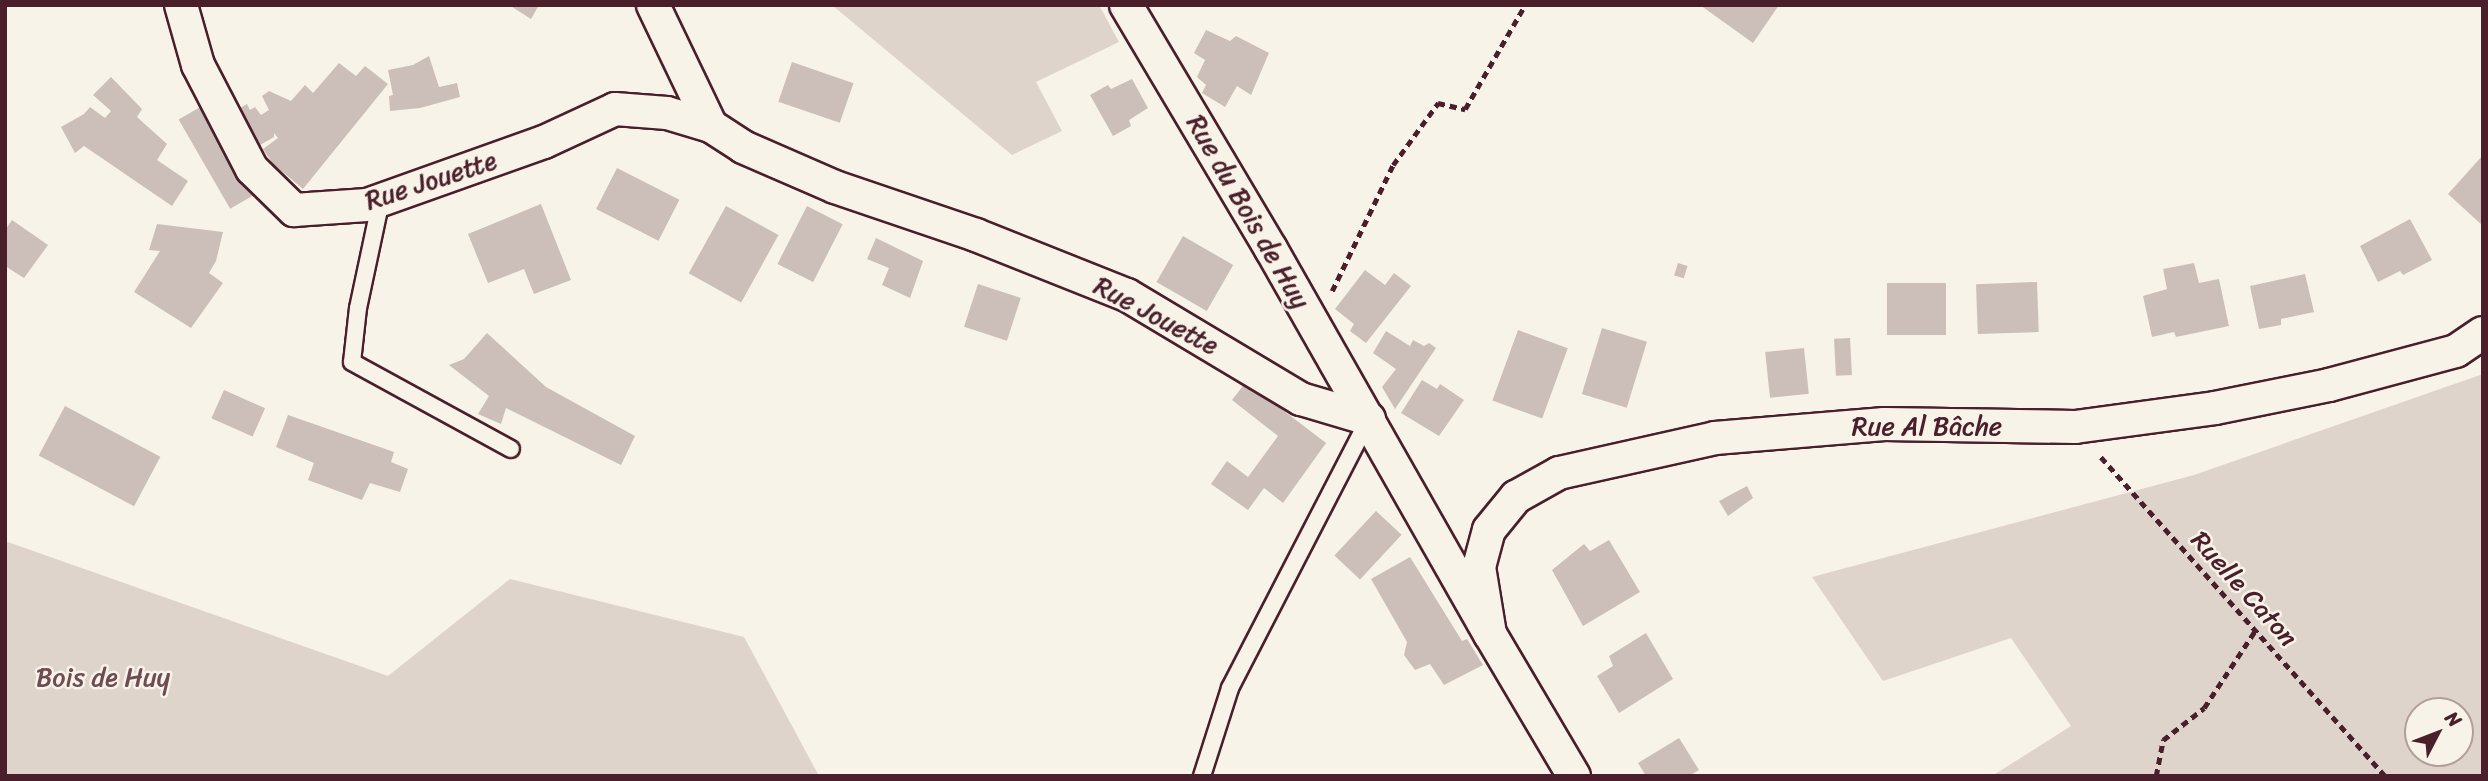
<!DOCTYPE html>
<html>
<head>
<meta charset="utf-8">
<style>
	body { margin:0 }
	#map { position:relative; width:2488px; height:781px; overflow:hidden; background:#f7f3e8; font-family:Sriracha,sans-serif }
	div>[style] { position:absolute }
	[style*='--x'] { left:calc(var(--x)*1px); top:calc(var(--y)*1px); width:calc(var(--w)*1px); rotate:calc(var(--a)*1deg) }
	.green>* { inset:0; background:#ded4cc }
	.building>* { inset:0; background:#ccbfb9; transform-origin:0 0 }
	.path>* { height:4.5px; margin-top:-2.25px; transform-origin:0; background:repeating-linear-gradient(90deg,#4a1f2b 0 7px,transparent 0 12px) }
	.roads { filter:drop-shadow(2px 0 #4a1f2b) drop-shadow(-2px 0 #4a1f2b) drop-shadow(0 2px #4a1f2b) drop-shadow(0 -2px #4a1f2b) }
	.lane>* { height:16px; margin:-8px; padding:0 8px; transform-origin:8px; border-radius:8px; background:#f7f3e8 }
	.street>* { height:32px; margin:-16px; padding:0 16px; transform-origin:16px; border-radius:16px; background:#f7f3e8 }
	span { translate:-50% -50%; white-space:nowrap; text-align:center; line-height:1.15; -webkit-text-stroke:5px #f7f3e8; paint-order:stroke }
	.street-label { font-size:26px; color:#4a1f2b }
	.park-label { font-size:26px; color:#6f4c53 }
	.frame { position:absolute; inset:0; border:7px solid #4a1f2b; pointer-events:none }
	.north { position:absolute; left:2404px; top:697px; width:70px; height:70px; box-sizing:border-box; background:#f7f3e8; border:2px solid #b29e9c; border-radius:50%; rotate:48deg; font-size:19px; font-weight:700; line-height:28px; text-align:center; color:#4a1f2b }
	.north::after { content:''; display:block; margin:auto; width:24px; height:32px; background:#4a1f2b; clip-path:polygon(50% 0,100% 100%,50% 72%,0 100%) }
</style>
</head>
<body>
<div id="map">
	<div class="green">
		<i style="clip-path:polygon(832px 5px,1099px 5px,1119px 42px,1036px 82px,1062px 131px,1012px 155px)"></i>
		<i style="clip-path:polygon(evenodd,2483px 374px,2483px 776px,1992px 776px,2071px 726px,2011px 638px,1883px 681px,1812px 577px,2194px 475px,2483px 374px,2418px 711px,2460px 711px,2460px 753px,2418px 753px,2418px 711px)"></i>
		<i style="clip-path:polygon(5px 541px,388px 676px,510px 579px,744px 637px,819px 776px,5px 776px)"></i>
	</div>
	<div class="building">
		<i style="clip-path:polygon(509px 5px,539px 5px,531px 19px)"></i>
		<i style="clip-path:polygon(1700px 5px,1779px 5px,1753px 43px)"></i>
		<i style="clip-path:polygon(1206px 30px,1230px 41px,1236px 36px,1269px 53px,1251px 95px,1237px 86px,1225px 107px,1202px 93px,1206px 85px,1197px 77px,1205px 60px,1194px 53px)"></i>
		<i style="clip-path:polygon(429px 56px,439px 87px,457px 83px,460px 97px,420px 108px,390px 111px,389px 96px,393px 95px,388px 70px,413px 65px)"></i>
		<i style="left:792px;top:62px;width:65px;height:42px;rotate:19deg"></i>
		<i style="clip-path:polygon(339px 63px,356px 76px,365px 66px,388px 84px,303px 189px,273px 164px,263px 149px,278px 138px,274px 133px,274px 137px,260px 145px,240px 108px,247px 104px,250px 110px,255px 107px,261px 115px,269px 110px,262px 96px,269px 91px,291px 101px,305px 85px,313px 93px)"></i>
		<i style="clip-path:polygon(111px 77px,142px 109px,137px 117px,167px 144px,157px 160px,188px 181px,172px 206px,84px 146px,75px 153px,61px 127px,84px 114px,90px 107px,105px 118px,111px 111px,93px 95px)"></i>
		<i style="clip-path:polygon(1132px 79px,1148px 108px,1129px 120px,1131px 126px,1113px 136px,1090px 95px,1108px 85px,1111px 89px)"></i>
		<i style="left:202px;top:106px;width:103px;height:27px;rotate:60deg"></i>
		<i style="clip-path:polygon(2483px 155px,2483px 226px,2448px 194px)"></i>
		<i style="left:617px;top:168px;width:70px;height:46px;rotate:27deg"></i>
		<i style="clip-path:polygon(541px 204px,571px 280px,534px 294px,524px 269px,488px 283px,468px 234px)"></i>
		<i style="left:726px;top:206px;width:60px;height:77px;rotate:29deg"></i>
		<i style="left:807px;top:206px;width:40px;height:65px;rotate:27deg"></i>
		<i style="clip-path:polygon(2410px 219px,2432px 260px,2403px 275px,2400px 271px,2378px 282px,2360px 246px)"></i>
		<i style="clip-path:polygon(12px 220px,48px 245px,24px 278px,5px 266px,5px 230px)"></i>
		<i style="clip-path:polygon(157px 224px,223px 232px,216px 261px,209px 273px,223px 283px,191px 328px,134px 292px,160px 251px,149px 250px)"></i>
		<i style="left:1183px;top:236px;width:58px;height:53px;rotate:30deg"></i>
		<i style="clip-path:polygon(876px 238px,923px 261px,910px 298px,882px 285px,889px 268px,867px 259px)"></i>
		<i style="left:1678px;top:263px;width:10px;height:13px;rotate:17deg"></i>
		<i style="clip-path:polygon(2194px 263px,2199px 283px,2219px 279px,2229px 326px,2176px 337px,2174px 332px,2152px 337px,2143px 296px,2167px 289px,2163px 269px)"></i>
		<i style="clip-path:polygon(1365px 270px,1385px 285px,1394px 273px,1411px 286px,1366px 343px,1350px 331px,1354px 324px,1335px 309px)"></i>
		<i style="clip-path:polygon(2305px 274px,2314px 312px,2281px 319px,2281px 325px,2259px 329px,2250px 286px)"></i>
		<i style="left:2037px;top:282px;width:50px;height:61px;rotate:88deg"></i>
		<i style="left:1887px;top:283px;width:59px;height:52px"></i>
		<i style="left:978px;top:284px;width:45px;height:45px;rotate:18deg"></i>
		<i style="left:1602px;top:328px;width:47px;height:69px;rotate:17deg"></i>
		<i style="left:1518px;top:330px;width:53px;height:75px;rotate:20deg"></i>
		<i style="clip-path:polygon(1386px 331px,1410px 346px,1413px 340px,1424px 346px,1429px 343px,1436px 348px,1395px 409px,1382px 387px,1396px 369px,1373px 353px)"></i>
		<i style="clip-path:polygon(487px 333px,546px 387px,635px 436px,621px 465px,506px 408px,501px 424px,478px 414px,489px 396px,449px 365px,464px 359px)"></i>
		<i style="left:1850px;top:338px;width:37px;height:16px;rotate:87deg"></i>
		<i style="left:1804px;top:348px;width:46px;height:39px;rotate:84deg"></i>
		<i style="clip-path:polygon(1422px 380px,1437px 389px,1440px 384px,1464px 400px,1439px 436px,1401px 413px)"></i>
		<i style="clip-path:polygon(1246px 382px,1326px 443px,1283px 503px,1264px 488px,1248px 510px,1211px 484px,1227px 461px,1248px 477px,1278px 436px,1232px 400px)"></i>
		<i style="left:224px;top:390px;width:45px;height:31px;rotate:24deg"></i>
		<i style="left:65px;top:406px;width:108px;height:56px;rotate:28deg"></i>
		<i style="clip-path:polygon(288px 415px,394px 452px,391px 462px,408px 469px,400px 492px,370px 483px,362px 500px,308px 480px,314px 463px,276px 447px)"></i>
		<i style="clip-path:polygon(1747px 486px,1753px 498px,1728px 516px,1719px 501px)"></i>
		<i style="left:1376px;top:511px;width:35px;height:61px;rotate:43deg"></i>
		<i style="clip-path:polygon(1609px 540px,1640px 592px,1583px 626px,1552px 570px,1584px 544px,1590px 551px)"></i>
		<i style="clip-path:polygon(1410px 557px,1462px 641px,1467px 639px,1483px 665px,1444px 685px,1430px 664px,1415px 670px,1404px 655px,1407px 642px,1371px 579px)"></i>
		<i style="clip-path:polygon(1646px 633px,1673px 679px,1619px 713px,1597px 676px,1613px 666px,1609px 656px)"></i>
		<i style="clip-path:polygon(1679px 738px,1699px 770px,1689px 776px,1646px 776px,1638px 763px)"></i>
	</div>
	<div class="path">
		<i style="--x:1332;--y:291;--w:140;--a:-64.2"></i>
		<i style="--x:1393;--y:165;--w:77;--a:-54"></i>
		<i style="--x:1438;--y:103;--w:28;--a:13"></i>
		<i style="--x:1465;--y:109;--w:120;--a:-60"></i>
		<i style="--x:2101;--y:457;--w:427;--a:48.3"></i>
		<i style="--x:2156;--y:776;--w:37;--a:-79"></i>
		<i style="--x:2163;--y:740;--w:52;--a:-38"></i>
		<i style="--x:2204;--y:708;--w:92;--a:-56.5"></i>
	</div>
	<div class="roads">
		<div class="lane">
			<i style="--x:381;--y:200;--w:110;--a:102"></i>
			<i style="--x:358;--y:308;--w:54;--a:96.3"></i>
			<i style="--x:352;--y:362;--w:181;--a:28.7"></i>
			<i style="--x:1202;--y:776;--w:92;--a:-72.3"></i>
			<i style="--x:1230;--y:688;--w:303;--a:-62.7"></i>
		</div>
		<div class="street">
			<i style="--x:181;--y:5;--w:62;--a:74.2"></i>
			<i style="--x:198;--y:65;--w:117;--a:62.6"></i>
			<i style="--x:252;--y:169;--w:59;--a:44.3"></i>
			<i style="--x:294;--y:210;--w:73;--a:-3.9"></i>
			<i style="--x:367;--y:205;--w:188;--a:-19.6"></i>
			<i style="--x:544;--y:142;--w:78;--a:-24.9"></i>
			<i style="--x:615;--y:109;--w:52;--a:4.4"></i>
			<i style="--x:667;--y:113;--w:46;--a:16.5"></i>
			<i style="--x:711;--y:126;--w:38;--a:33"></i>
			<i style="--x:743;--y:147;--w:100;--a:23.5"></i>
			<i style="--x:835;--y:187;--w:149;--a:18.8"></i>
			<i style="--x:976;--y:235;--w:162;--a:21.7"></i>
			<i style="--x:1127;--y:295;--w:203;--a:30.9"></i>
			<i style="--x:1301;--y:399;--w:71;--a:16.4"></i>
			<i style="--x:653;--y:5;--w:134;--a:64.4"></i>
			<i style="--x:1126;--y:5;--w:284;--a:59.3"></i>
			<i style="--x:1271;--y:249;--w:443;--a:60.4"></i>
			<i style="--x:1490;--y:634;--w:165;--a:59.4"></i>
			<i style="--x:1490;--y:634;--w:68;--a:-99.3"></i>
			<i style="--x:1479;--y:567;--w:38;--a:-75"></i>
			<i style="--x:1489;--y:530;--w:43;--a:-50.7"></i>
			<i style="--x:1516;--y:497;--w:49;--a:-29.2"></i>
			<i style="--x:1559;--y:473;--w:160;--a:-12.6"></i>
			<i style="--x:1715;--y:438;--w:170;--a:-4.7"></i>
			<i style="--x:1884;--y:424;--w:191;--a:0.9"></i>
			<i style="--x:2075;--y:427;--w:141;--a:-7.7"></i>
			<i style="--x:2215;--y:408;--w:116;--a:-11.4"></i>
			<i style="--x:2329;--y:385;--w:131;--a:-15"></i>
			<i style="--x:2456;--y:351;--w:32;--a:-34"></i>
		</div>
	</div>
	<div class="street-label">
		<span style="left:431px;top:181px;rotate:-18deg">Rue Jouette</span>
		<span style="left:1248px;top:212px;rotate:60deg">Rue du Bois de Huy</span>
		<span style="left:1156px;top:316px;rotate:28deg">Rue Jouette</span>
		<span style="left:1927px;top:427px">Rue Al Bâche</span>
		<span style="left:2244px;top:589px;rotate:48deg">Ruelle Caton</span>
	</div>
	<div class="park-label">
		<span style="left:103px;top:678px">Bois de Huy</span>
	</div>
	<div class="frame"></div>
	<div class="north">N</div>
</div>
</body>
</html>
